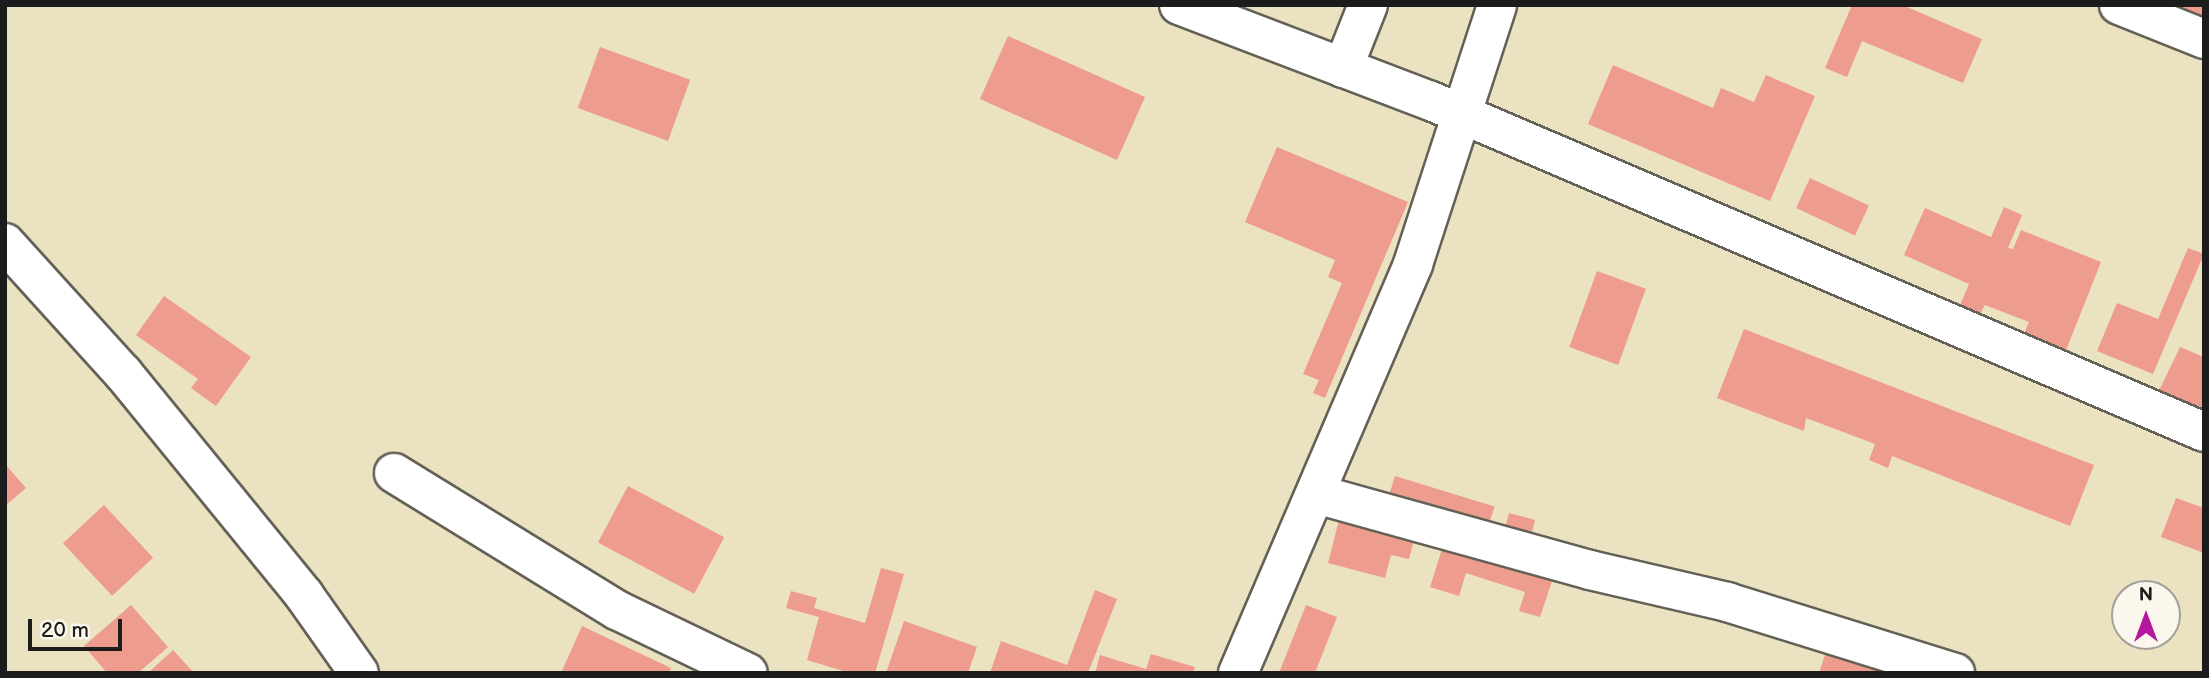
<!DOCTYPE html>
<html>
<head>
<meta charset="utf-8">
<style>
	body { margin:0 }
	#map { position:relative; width:2209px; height:678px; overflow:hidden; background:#ebe2c2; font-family:"Balsamiq Sans",sans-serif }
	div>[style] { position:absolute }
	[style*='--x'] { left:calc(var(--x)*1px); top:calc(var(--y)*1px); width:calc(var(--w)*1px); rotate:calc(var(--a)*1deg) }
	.building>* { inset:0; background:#ee9c8e; transform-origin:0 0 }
	.roads { filter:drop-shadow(2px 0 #646156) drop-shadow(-2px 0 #646156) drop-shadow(0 2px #646156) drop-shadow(0 -2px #646156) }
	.minor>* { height:38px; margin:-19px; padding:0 19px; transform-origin:19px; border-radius:19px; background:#fff }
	span { translate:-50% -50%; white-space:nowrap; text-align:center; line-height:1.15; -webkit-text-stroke:5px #fbf7ec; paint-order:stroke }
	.frame { position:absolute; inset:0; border:7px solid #1c1c1c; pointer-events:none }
	.north { position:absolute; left:2111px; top:580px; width:70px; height:70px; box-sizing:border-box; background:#fbf7ec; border:2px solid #a29f99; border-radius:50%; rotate:0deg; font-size:19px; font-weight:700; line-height:28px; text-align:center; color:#1c1c1c }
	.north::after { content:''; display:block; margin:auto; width:24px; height:32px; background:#b5179e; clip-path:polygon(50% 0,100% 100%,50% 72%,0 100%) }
	.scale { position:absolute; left:28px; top:619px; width:94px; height:32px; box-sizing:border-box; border:4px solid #1c1c1c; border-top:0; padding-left:9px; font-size:21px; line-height:24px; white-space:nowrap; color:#1c1c1c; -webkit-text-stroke:5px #fbf7ec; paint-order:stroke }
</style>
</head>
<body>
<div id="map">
	<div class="building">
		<i style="clip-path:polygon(1852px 5px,1902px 5px,1982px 39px,1963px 83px,1862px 41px,1847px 77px,1825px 68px)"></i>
		<i style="clip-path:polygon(2167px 5px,2204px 5px,2204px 22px)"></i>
		<i style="left:1008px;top:36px;width:150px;height:69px;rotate:24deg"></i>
		<i style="left:600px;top:47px;width:96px;height:65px;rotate:20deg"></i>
		<i style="clip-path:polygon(1613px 65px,1713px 108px,1721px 88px,1754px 102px,1766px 75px,1815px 96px,1770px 201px,1588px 124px)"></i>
		<i style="clip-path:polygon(1277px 147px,1408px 202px,1325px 398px,1313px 393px,1319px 380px,1303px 374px,1342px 283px,1328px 277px,1335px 260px,1245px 222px)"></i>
		<i style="left:1810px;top:178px;width:65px;height:33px;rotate:25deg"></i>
		<i style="clip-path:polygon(2004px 207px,2022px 215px,2008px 248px,2013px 249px,2021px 230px,2101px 262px,2061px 363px,2019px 346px,2029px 322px,1985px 305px,1977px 319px,1958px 310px,1969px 284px,1904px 255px,1925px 208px,1991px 237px)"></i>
		<i style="clip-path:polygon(2188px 248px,2204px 254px,2153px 374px,2097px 351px,2117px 303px,2158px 319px)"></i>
		<i style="left:1597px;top:271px;width:52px;height:81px;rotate:20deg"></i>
		<i style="clip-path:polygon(164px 296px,251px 357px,216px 406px,191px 388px,198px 379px,136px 335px)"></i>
		<i style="clip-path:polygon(1744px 329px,2094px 465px,2070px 526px,1892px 456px,1888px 468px,1869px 460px,1875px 444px,1806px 418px,1804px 431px,1717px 398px)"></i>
		<i style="clip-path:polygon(2180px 347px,2204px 357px,2204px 416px,2157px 395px)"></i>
		<i style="clip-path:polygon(5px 464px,26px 488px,5px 506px)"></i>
		<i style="left:1395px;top:476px;width:104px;height:21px;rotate:17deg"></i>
		<i style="left:628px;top:486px;width:109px;height:64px;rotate:28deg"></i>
		<i style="clip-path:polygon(2176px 498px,2204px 508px,2204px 553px,2161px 537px)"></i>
		<i style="left:104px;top:505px;width:72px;height:56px;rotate:47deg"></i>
		<i style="left:1509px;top:513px;width:27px;height:20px;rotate:15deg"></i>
		<i style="clip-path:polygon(1339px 520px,1414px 540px,1409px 559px,1391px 555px,1385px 578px,1328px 563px)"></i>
		<i style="clip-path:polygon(1443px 546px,1552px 581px,1540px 617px,1519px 611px,1525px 592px,1466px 573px,1459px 596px,1430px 587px)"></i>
		<i style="clip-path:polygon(881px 568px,904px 574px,875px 673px,850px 673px,807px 660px,819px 617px,786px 608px,791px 591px,817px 598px,814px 608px,865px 623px)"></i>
		<i style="clip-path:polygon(1095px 590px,1117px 599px,1088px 673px,990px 673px,1001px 641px,1067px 665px)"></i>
		<i style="clip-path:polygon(131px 605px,168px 647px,138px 673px,107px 673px,84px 646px)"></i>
		<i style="clip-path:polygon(1306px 605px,1337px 617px,1315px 673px,1279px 673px)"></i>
		<i style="clip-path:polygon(904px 621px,977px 647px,968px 673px,886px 673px)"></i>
		<i style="clip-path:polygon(582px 626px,671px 668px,669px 673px,561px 673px)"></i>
		<i style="clip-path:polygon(173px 650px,194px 673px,148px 673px)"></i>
		<i style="clip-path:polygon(1826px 652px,1886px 672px,1886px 673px,1819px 673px)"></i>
		<i style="clip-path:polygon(1151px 654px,1195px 667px,1193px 673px,1095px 673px,1100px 655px,1146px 669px)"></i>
	</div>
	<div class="roads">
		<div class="minor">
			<i style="--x:1179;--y:5;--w:270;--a:20.9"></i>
			<i style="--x:1431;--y:101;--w:841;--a:23.18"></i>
			<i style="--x:2119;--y:5;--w:92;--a:21.8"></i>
			<i style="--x:1343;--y:68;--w:68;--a:-68.4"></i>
			<i style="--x:5;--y:243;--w:176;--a:47.8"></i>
			<i style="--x:123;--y:373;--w:286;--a:50.8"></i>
			<i style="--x:304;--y:595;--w:95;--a:54.8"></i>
			<i style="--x:394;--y:473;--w:262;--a:31.6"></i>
			<i style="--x:617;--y:610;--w:145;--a:25.7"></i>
			<i style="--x:1316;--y:494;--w:284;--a:15.5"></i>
			<i style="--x:1590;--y:570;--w:141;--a:13.1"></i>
			<i style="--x:1727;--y:602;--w:239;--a:17.3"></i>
			<i style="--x:1238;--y:673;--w:445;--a:-66.8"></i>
			<i style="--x:1413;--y:264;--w:272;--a:-72"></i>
		</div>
	</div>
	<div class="frame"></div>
	<div class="north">N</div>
	<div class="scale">20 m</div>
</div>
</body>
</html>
